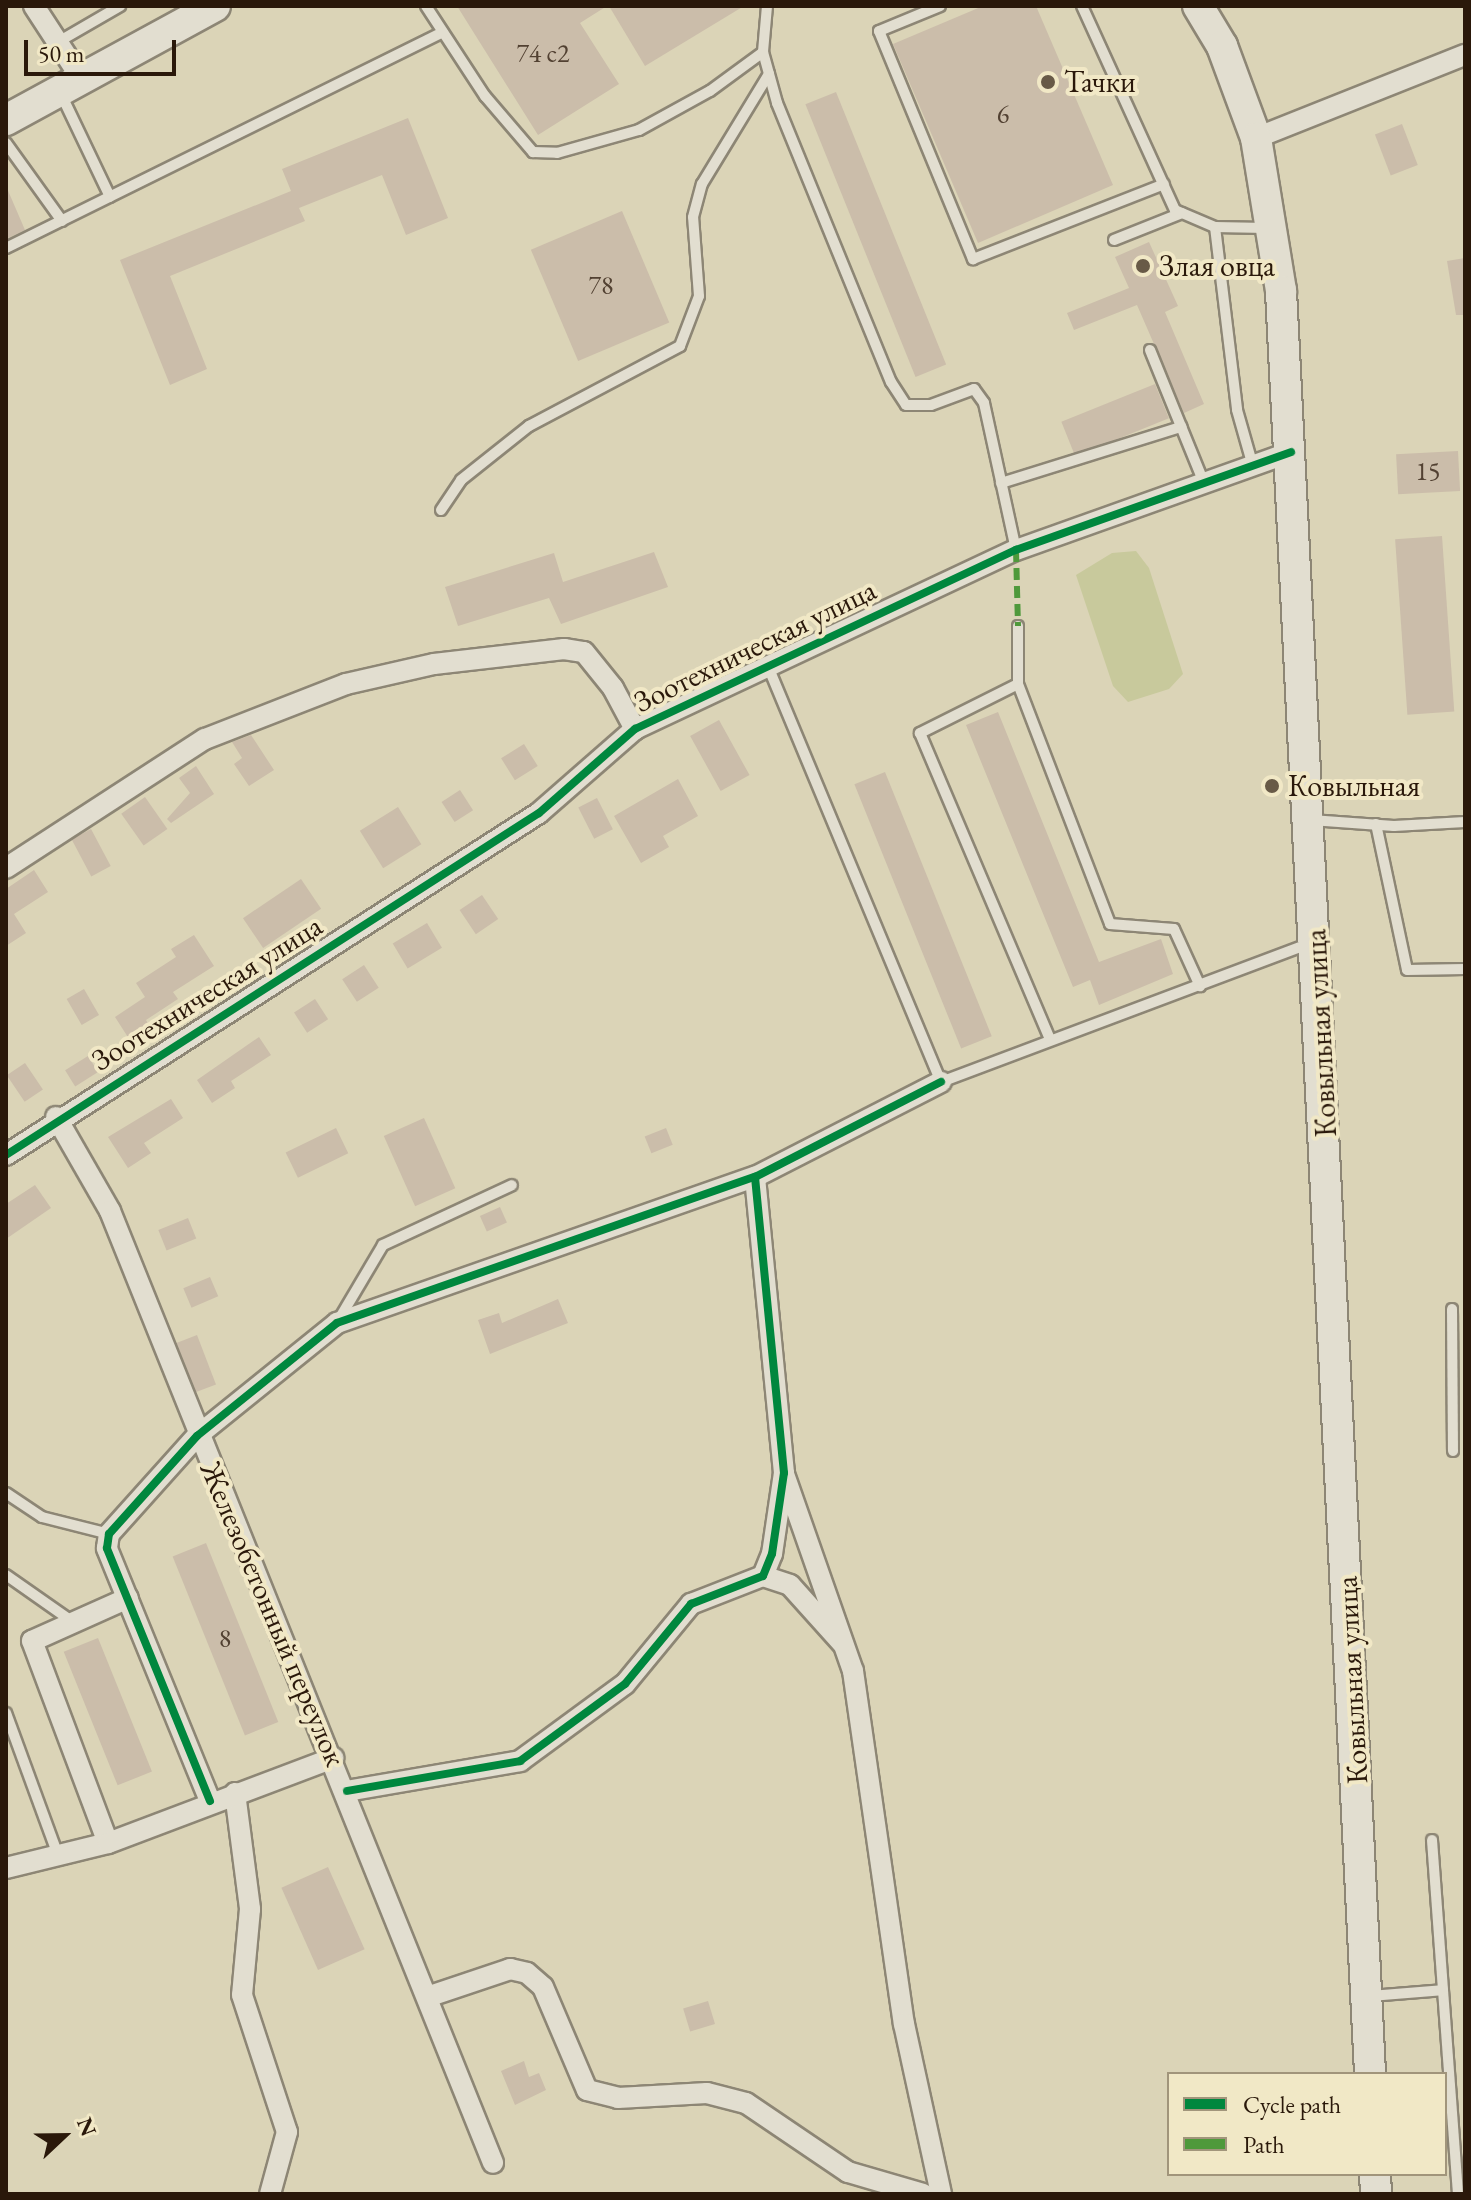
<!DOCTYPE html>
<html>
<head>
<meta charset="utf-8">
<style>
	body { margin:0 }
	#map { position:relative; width:1471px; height:2200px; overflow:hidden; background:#dbd4b7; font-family:"EB Garamond",serif }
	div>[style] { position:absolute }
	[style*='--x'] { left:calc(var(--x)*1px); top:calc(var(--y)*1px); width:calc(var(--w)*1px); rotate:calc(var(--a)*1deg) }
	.green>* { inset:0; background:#c8c99c }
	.building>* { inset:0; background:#cbbdaa; transform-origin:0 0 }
	.roads { filter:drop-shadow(2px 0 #8d8675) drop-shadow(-2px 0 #8d8675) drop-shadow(0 2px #8d8675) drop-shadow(0 -2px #8d8675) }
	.service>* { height:10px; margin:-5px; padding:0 5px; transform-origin:5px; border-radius:5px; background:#e2ded0 }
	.minor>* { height:20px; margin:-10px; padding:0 10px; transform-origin:10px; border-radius:10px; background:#e2ded0 }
	.secondary>* { height:30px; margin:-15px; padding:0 15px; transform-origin:15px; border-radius:15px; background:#e2ded0 }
	.quiet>* { height:6px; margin-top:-3px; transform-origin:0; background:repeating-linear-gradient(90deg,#4f993b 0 12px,transparent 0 18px) }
	.cycleway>* { height:8px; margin:-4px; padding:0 4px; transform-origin:4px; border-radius:4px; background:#00873e }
	.dots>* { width:22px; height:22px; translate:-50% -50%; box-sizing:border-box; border:4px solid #f1e8c6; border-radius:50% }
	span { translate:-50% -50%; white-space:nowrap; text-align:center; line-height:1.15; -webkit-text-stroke:8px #f1e8c6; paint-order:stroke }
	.number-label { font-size:26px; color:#524132 }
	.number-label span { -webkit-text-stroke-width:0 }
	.poi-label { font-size:30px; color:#2a180a }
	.left { translate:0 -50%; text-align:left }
	.street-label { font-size:30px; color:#2a180a }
	.frame { position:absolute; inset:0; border:8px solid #2a180a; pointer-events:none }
	.legend { position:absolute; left:1167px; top:2072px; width:280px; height:104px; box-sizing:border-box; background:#f1e8c6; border:2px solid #a1957b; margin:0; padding:10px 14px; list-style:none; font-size:24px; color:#2a180a }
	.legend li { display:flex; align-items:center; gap:16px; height:40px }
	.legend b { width:40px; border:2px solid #a1957b }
	.north { position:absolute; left:24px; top:2096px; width:80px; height:80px; -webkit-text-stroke:6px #f1e8c6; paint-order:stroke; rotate:68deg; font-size:22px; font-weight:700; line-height:32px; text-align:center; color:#2a180a }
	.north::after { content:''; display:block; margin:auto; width:28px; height:36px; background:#2a180a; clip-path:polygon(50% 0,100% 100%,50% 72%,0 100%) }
	.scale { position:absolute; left:24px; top:40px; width:152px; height:36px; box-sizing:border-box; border:4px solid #2a180a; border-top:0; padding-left:10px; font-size:24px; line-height:28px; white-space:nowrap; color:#2a180a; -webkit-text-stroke:6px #f1e8c6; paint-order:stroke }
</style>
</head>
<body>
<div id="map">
	<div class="green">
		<i style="clip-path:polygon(1136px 551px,1149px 568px,1183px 674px,1169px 689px,1128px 702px,1113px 686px,1076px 575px,1112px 553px)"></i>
	</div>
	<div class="building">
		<i style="clip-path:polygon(457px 6px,607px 6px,580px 23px,619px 84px,538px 135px)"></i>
		<i style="clip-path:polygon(609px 6px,744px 6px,645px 66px)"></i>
		<i style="clip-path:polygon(983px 6px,1036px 6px,1113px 185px,978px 243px,893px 44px)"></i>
		<i style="left:836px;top:92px;width:294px;height:33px;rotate:68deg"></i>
		<i style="clip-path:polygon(408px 118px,448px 218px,406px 235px,382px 175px,299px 208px,305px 221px,170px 276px,207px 369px,170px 385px,120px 260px,291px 191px,282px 169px)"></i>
		<i style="left:1402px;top:124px;width:44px;height:29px;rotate:69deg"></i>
		<i style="clip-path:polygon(6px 186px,25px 230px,6px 239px)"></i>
		<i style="left:622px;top:211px;width:121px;height:99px;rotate:67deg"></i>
		<i style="clip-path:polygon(1149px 242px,1178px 306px,1165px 312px,1204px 404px,1184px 413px,1137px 305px,1074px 330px,1067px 313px,1129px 288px,1115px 257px)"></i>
		<i style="clip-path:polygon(1465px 258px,1465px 315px,1456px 315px,1447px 261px)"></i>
		<i style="left:1155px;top:384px;width:37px;height:101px;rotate:68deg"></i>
		<i style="left:1458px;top:451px;width:40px;height:62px;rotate:87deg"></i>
		<i style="left:1442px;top:536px;width:176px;height:47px;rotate:86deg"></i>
		<i style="clip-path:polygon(654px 552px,668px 587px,561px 624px,549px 598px,458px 626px,445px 587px,554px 553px,563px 582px)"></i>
		<i style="clip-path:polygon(998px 712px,1099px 962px,1161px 939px,1173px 974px,1099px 1005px,1090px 980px,1073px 987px,966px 725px)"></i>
		<i style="left:719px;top:720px;width:63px;height:33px;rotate:61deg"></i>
		<i style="clip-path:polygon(251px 735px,274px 770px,249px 786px,234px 764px,242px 758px,232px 742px)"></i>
		<i style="left:524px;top:744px;width:26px;height:27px;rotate:58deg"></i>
		<i style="clip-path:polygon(196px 766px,214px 794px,171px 823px,167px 819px,190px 793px,179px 778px)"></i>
		<i style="left:885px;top:772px;width:285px;height:33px;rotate:68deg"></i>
		<i style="clip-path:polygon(678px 779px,698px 816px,663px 836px,669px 847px,641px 863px,614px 816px)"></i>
		<i style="left:460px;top:790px;width:24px;height:22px;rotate:57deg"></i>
		<i style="left:145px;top:797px;width:39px;height:29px;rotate:55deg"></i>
		<i style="left:597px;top:798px;width:35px;height:21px;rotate:63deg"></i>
		<i style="left:398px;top:807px;width:44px;height:45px;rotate:58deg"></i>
		<i style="left:91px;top:829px;width:42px;height:22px;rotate:62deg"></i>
		<i style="clip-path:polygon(34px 870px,48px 892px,14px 914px,26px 933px,6px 946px,6px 889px)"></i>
		<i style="left:301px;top:879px;width:36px;height:70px;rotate:56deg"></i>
		<i style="left:482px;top:895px;width:29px;height:27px;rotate:56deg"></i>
		<i style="left:427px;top:923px;width:29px;height:40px;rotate:59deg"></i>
		<i style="clip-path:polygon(194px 935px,214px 966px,173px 992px,178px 999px,146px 1020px,153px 1032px,133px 1045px,115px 1017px,145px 997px,136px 983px,176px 957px,171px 949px)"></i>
		<i style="left:364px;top:965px;width:27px;height:26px;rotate:57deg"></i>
		<i style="left:84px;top:989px;width:30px;height:20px;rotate:60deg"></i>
		<i style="left:315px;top:999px;width:24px;height:25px;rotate:57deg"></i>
		<i style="clip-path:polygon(259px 1037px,271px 1055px,231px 1081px,235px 1088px,212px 1103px,197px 1080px)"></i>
		<i style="left:88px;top:1056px;width:19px;height:27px;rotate:58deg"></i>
		<i style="left:25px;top:1063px;width:32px;height:22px;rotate:56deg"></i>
		<i style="clip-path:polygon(171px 1099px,183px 1118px,144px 1143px,151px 1153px,128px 1168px,108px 1137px)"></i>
		<i style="left:424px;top:1118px;width:77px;height:44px;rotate:66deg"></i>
		<i style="left:336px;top:1128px;width:28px;height:56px;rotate:64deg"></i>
		<i style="left:666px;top:1128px;width:18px;height:23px;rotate:68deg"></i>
		<i style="clip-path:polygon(35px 1185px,51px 1208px,6px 1239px,6px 1204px)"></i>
		<i style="left:500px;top:1207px;width:17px;height:22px;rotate:66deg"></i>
		<i style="left:188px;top:1218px;width:22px;height:32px;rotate:68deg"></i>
		<i style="left:210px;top:1277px;width:21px;height:29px;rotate:67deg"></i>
		<i style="clip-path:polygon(558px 1299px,568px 1323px,490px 1354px,478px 1320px,499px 1313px,502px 1323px)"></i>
		<i style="left:197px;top:1335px;width:53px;height:22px;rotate:69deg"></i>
		<i style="left:206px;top:1543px;width:193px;height:36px;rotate:68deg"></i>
		<i style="left:98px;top:1638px;width:144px;height:37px;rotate:68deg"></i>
		<i style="left:328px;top:1867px;width:90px;height:51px;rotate:66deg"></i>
		<i style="left:708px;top:2001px;width:24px;height:26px;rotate:73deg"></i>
		<i style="clip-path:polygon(524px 2061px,529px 2077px,539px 2073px,546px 2090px,515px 2105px,501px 2071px)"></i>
	</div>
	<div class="roads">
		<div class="service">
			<i style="--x:426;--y:6;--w:108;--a:56.8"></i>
			<i style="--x:485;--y:96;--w:74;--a:49.4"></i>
			<i style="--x:533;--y:152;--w:24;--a:2"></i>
			<i style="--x:557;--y:153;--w:85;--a:-15.7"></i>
			<i style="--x:639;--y:130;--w:81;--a:-28.8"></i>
			<i style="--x:710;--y:91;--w:66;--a:-36.3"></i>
			<i style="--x:767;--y:6;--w:46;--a:95"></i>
			<i style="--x:763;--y:52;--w:53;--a:74.6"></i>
			<i style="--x:777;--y:103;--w:301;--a:67.8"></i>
			<i style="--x:891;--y:382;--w:27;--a:57"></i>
			<i style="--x:906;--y:405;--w:25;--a:0"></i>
			<i style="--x:931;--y:405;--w:46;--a:-20.4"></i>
			<i style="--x:974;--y:389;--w:17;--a:54"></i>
			<i style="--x:984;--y:403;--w:150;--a:77.7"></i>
			<i style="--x:940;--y:6;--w:66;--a:157.7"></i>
			<i style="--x:879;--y:31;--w:247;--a:67.6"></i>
			<i style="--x:973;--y:259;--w:205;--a:-21.4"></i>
			<i style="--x:1082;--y:6;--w:224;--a:65.5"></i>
			<i style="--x:1175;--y:210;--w:43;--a:23"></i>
			<i style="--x:1215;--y:227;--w:51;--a:1.1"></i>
			<i style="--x:58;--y:42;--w:72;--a:-30.1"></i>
			<i style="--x:60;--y:92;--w:116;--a:64.5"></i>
			<i style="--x:6;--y:143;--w:96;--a:54.3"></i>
			<i style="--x:1215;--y:227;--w:184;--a:83.1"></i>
			<i style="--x:1237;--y:410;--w:58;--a:74.1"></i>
			<i style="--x:1114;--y:240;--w:73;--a:-21.7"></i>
			<i style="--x:6;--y:248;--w:487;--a:-26.3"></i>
			<i style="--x:1150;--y:350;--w:144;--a:67.9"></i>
			<i style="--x:1001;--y:483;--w:189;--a:-17.3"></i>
			<i style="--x:441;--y:510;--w:36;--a:-56"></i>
			<i style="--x:461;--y:480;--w:87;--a:-38.5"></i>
			<i style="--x:529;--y:426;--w:171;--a:-27.9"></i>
			<i style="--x:680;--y:346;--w:53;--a:-69.2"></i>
			<i style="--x:699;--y:296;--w:79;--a:-94.3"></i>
			<i style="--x:693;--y:217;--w:34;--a:-75"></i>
			<i style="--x:702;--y:184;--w:129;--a:-58.7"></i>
			<i style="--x:1018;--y:626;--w:58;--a:90"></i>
			<i style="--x:1018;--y:684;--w:110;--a:153.4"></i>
			<i style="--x:920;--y:733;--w:330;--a:67"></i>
			<i style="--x:767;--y:664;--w:453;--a:67.4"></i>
			<i style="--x:941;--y:1082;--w:395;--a:-20.6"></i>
			<i style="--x:1018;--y:684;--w:257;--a:69"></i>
			<i style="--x:1110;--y:924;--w:64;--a:4.5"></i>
			<i style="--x:1174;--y:929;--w:63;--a:65.5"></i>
			<i style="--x:1311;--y:820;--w:83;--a:4.1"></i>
			<i style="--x:1394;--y:826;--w:71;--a:-3.2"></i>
			<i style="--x:1376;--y:824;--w:149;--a:78"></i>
			<i style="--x:1407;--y:970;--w:58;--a:-1"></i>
			<i style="--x:1452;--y:1309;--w:142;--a:89.6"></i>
			<i style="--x:338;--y:1321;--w:88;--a:-59.4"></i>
			<i style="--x:383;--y:1245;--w:142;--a:-24.9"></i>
			<i style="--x:6;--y:1493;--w:43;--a:33.7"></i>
			<i style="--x:42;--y:1517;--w:69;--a:14.2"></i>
			<i style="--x:6;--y:1575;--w:82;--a:35"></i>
			<i style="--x:6;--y:1713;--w:151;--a:69.9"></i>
			<i style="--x:1432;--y:1840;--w:355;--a:85.8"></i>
			<i style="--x:1369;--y:1996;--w:74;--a:-4.6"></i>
		</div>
		<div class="minor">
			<i style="--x:34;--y:6;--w:86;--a:56.9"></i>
			<i style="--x:1256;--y:138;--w:225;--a:-21.7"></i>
			<i style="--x:6;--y:868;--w:237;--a:-33"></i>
			<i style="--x:205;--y:739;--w:151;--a:-21.3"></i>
			<i style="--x:346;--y:684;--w:90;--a:-12.8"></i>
			<i style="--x:434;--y:664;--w:131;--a:-6.6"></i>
			<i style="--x:564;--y:649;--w:20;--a:9"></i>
			<i style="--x:584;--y:652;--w:46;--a:51.1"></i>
			<i style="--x:613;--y:688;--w:47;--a:61.8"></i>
			<i style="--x:56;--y:1117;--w:108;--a:60.1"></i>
			<i style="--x:110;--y:1211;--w:1026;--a:68.08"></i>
			<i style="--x:6;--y:1155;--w:633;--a:-32.69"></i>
			<i style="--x:539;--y:813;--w:128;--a:-41.2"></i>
			<i style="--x:635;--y:729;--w:421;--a:-25.2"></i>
			<i style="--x:1016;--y:550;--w:292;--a:-19.6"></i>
			<i style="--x:784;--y:1474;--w:209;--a:70.7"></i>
			<i style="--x:853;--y:1671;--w:357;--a:81.8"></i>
			<i style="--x:904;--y:2024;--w:174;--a:77.7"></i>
			<i style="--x:763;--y:1576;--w:28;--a:18"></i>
			<i style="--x:790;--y:1585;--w:78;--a:48.1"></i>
			<i style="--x:347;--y:1791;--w:176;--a:-9.8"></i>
			<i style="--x:520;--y:1761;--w:130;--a:-36.3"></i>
			<i style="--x:625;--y:1684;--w:104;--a:-50.5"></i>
			<i style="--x:691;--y:1604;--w:77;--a:-21.3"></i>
			<i style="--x:763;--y:1576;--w:24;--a:-68"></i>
			<i style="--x:772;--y:1554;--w:82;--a:-81.6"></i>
			<i style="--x:784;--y:1473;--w:297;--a:-95.6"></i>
			<i style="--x:235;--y:1793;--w:117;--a:82.6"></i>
			<i style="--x:250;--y:1909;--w:86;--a:95.3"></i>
			<i style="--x:242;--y:1995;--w:144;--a:71.8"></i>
			<i style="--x:287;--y:2132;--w:64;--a:105.3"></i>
			<i style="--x:210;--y:1801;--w:273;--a:-112.2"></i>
			<i style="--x:107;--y:1548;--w:14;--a:-82"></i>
			<i style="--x:109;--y:1534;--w:132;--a:-48.1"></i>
			<i style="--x:197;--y:1436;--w:180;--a:-38.9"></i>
			<i style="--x:337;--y:1323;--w:443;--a:-19.3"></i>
			<i style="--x:755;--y:1177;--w:209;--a:-27.1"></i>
			<i style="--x:108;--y:1843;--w:216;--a:-110.6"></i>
			<i style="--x:32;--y:1641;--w:105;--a:-24.1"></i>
			<i style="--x:6;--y:1868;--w:105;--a:-13.8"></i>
			<i style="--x:108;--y:1843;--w:241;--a:-20.7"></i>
			<i style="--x:427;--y:1997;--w:88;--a:-18.6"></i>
			<i style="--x:510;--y:1969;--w:17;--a:13"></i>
			<i style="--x:527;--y:1973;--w:21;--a:41"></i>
			<i style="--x:543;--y:1987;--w:112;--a:66.9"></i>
			<i style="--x:587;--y:2090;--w:32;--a:14"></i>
			<i style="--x:618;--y:2098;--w:89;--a:-3.2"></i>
			<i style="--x:707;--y:2093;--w:40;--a:14.4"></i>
			<i style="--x:746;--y:2103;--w:123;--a:34.1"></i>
			<i style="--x:848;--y:2172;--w:78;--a:16.3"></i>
		</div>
		<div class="secondary">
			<i style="--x:1198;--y:6;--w:47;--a:59"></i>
			<i style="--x:1222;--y:46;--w:98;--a:69.7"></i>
			<i style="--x:1256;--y:138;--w:155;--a:80.7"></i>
			<i style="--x:1281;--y:291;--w:1785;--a:87.14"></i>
			<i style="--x:6;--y:120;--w:238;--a:-28.6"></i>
			<i style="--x:1375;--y:2174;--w:20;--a:87"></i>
		</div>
	</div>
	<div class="quiet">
		<i style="--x:1016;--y:550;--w:76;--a:88.5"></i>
	</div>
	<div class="cycleway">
		<i style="--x:6;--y:1155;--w:633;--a:-32.69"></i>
		<i style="--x:539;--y:813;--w:128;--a:-41.2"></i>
		<i style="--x:635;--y:729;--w:421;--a:-25.2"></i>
		<i style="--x:1016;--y:550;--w:292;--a:-19.6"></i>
		<i style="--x:347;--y:1791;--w:176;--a:-9.8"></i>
		<i style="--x:520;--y:1761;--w:130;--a:-36.3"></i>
		<i style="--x:625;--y:1684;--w:104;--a:-50.5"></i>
		<i style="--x:691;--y:1604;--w:77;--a:-21.3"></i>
		<i style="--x:763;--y:1576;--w:24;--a:-68"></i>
		<i style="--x:772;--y:1554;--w:82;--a:-81.6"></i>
		<i style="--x:784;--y:1473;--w:297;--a:-95.6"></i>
		<i style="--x:210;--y:1801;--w:273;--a:-112.2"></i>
		<i style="--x:107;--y:1548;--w:14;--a:-82"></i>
		<i style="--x:109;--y:1534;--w:132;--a:-48.1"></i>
		<i style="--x:197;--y:1436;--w:180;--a:-38.9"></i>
		<i style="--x:337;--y:1323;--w:443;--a:-19.3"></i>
		<i style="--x:755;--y:1177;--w:209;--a:-27.1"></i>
	</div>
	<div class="dots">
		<i style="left:1048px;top:82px;background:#685a47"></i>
		<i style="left:1143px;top:266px;background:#685a47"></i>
		<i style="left:1272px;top:786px;background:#685a47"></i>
	</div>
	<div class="number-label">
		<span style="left:543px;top:54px">74 с2</span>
		<span style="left:1003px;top:115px">6</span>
		<span style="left:601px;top:286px">78</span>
		<span style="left:1428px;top:472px">15</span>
		<span style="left:225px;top:1639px">8</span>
	</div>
	<div class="poi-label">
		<span class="left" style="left:1064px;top:82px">Тачки</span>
		<span class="left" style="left:1159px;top:266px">Злая овца</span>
		<span class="left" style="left:1288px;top:786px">Ковыльная</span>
	</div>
	<div class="street-label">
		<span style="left:755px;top:646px;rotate:-26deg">Зоотехническая улица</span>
		<span style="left:207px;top:993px;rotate:-32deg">Зоотехническая улица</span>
		<span style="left:1321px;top:1033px;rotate:-93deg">Ковыльная улица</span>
		<span style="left:273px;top:1614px;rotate:67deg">Железобетонный переулок</span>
		<span style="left:1352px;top:1680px;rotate:-93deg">Ковыльная улица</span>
	</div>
	<div class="frame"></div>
	<ul class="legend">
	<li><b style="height:10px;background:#00873e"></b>Cycle path</li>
	<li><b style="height:10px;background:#4f993b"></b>Path</li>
	</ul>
	<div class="north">N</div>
	<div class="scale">50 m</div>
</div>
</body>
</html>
